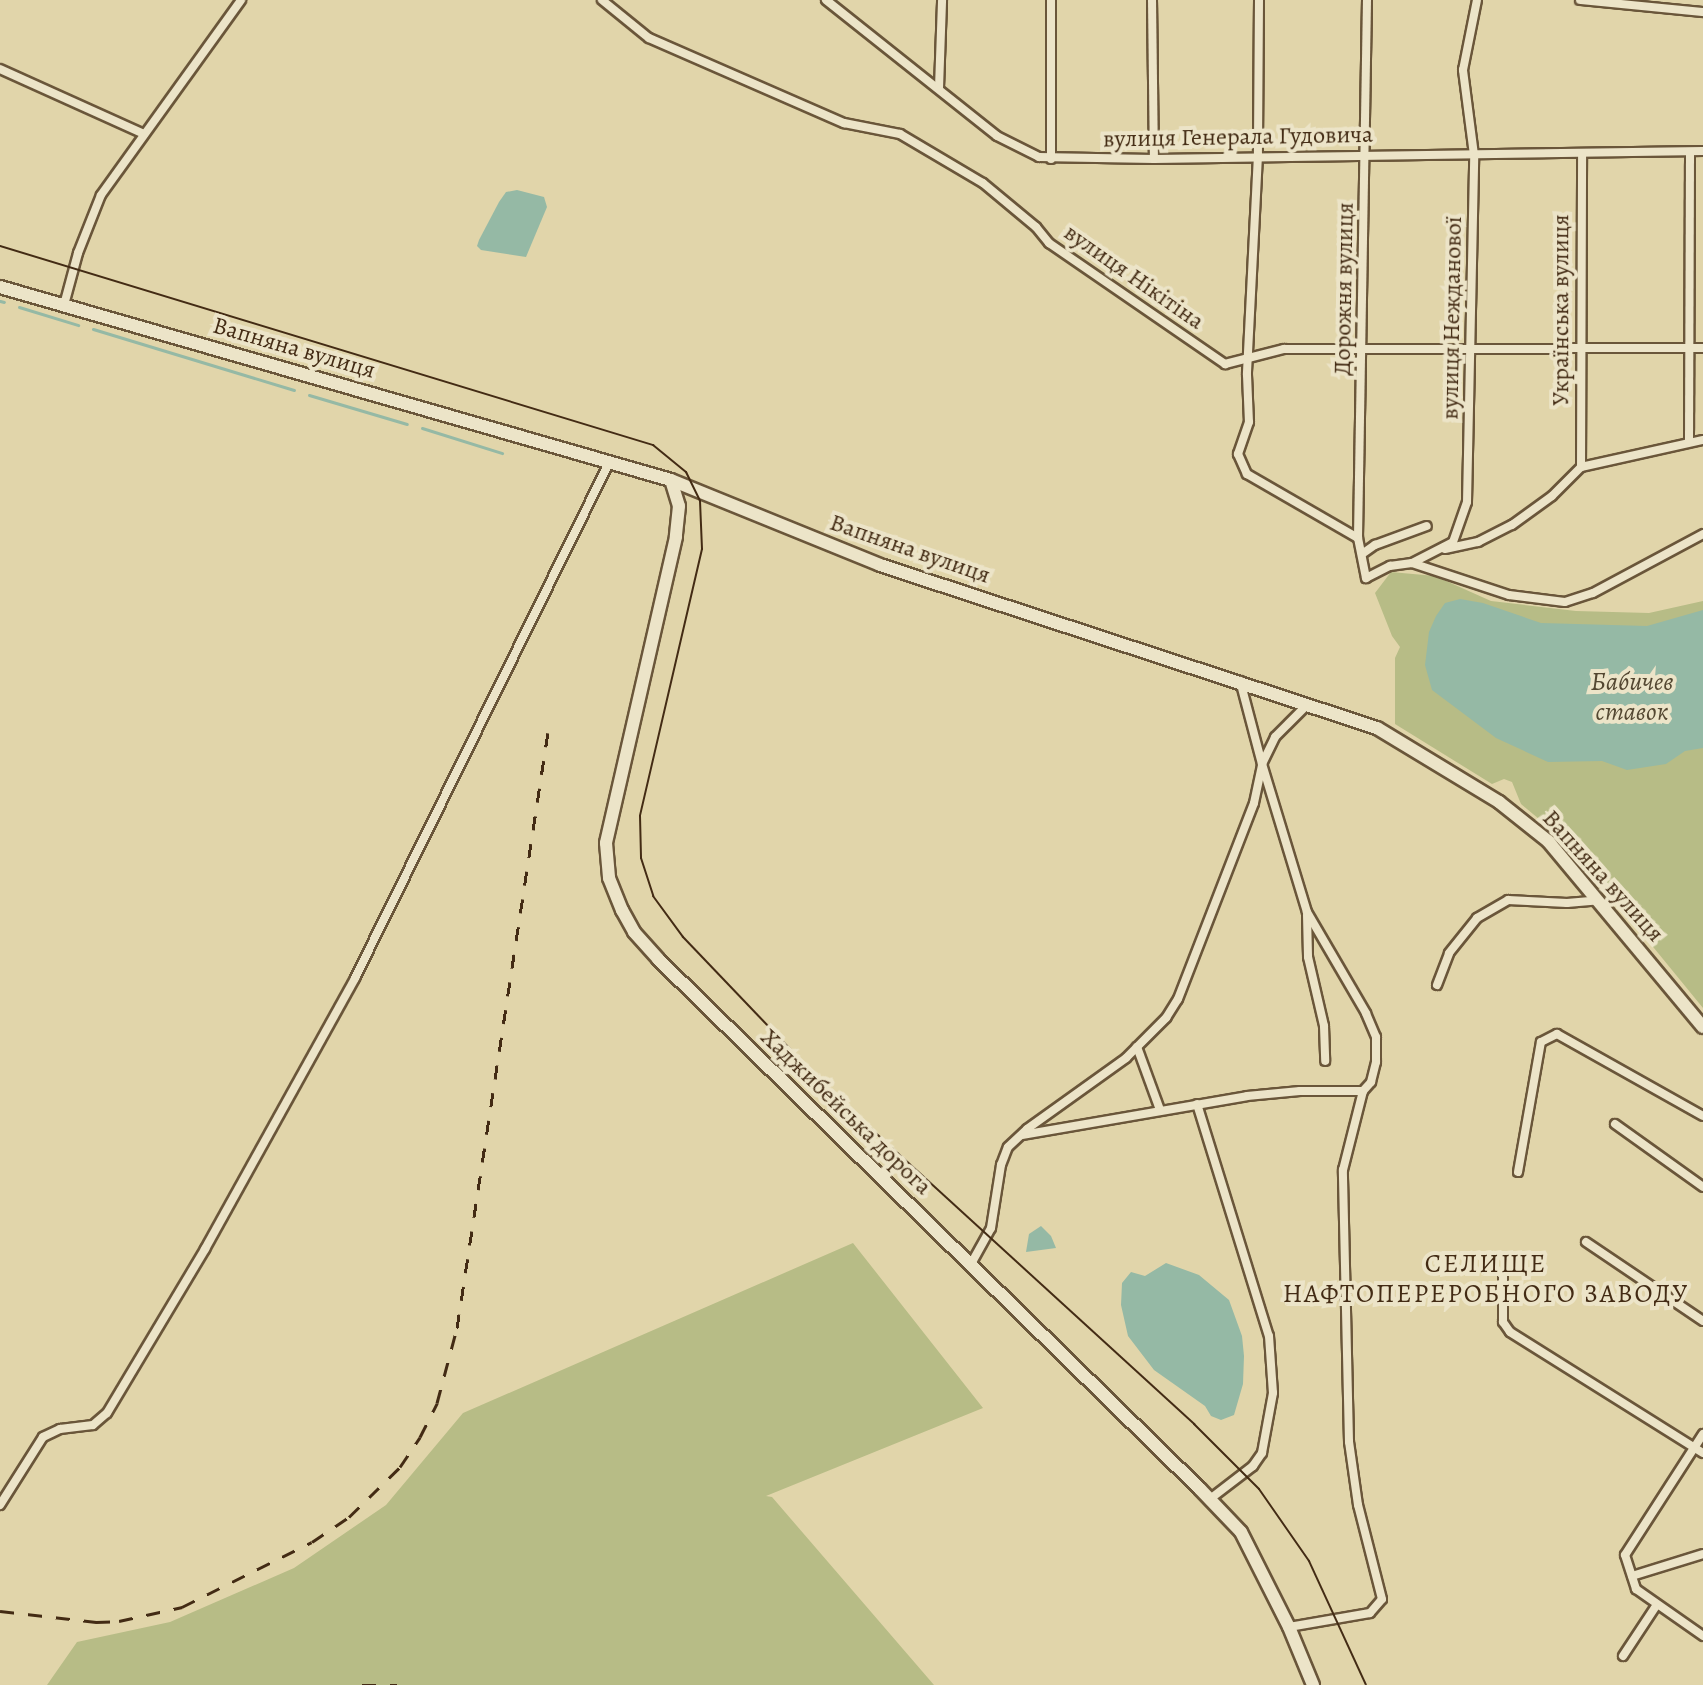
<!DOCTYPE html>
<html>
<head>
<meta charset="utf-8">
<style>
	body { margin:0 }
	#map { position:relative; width:1703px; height:1685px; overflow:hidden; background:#e1d5aa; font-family:Alegreya,serif }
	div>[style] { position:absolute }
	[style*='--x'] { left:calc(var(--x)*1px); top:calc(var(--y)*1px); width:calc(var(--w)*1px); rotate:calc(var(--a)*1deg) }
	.green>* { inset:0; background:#b7bc86 }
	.water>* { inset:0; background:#95b9a5 }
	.stream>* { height:3px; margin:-1.5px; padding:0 1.5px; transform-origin:1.5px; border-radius:1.5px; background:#95b9a5 }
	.roads { filter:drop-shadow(2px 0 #6a563a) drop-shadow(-2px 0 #6a563a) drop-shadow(0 2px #6a563a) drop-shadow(0 -2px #6a563a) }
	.street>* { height:8px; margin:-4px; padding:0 4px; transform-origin:4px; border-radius:4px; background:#ece4c8 }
	.secondary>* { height:12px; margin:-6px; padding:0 6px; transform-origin:6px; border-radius:6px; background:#ece4c8 }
	.tram>* { height:2px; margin:-1px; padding:0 1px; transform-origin:1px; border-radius:1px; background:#432b14 }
	.rail>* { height:3px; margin-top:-1.5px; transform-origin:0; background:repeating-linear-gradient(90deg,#432b14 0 14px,transparent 0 28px) }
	span { translate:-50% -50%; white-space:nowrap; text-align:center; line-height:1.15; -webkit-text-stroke:8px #ece4c8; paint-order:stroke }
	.street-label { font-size:24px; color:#432b14 }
	.water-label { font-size:26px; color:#534731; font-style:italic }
	.neighbourhood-label { font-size:26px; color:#432b14; letter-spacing:2px }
</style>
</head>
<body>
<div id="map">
	<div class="green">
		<i style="clip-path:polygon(1391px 572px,1435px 576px,1491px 601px,1576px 611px,1649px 613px,1703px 601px,1703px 1008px,1569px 844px,1521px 804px,1512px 782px,1504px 779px,1492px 784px,1395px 724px,1395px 658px,1400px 647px,1392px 636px,1375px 593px)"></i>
		<i style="clip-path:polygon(853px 1243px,983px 1408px,766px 1496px,772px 1497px,934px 1685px,47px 1685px,77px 1642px,170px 1622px,294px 1568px,386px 1505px,463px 1413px)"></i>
	</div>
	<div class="water">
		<i style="clip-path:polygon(517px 190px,544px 197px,547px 207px,526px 257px,481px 250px,477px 246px,479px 240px,499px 202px,506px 192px)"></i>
		<i style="clip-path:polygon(1460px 599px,1483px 603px,1541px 623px,1647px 626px,1703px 610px,1703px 748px,1685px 751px,1666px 764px,1627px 770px,1602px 761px,1548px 762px,1496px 738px,1432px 690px,1425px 665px,1429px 632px,1436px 616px,1445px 603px)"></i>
		<i style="clip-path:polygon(1041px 1226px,1051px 1236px,1056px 1248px,1026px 1252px,1029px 1234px)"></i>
		<i style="clip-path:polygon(1166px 1263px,1199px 1275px,1229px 1300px,1242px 1336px,1244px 1356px,1243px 1384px,1234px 1415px,1221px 1420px,1211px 1416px,1205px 1406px,1154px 1370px,1128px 1336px,1121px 1305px,1122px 1283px,1131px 1272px,1145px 1276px)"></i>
	</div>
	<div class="stream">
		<i style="--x:0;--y:301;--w:4;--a:14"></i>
		<i style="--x:19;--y:307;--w:62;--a:17"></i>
		<i style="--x:93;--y:329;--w:210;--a:16.9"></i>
		<i style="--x:309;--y:395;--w:102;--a:16.5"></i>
		<i style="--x:422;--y:428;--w:84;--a:17.4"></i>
	</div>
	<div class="roads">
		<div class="street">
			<i style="--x:602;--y:0;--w:60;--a:39"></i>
			<i style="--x:649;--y:38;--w:213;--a:23.6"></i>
			<i style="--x:844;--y:123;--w:57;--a:11.1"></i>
			<i style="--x:900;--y:134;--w:96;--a:30.6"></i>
			<i style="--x:983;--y:183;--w:69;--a:39.7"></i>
			<i style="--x:1036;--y:227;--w:21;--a:51"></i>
			<i style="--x:1049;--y:243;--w:214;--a:34.5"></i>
			<i style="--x:1225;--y:364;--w:61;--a:-14.3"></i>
			<i style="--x:1284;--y:349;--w:419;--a:-0.1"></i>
			<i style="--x:826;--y:0;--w:218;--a:38.5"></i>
			<i style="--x:997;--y:136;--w:47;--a:26.6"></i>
			<i style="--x:1039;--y:157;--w:115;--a:1"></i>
			<i style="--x:1154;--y:159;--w:549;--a:-0.83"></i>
			<i style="--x:1152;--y:0;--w:159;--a:89.3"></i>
			<i style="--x:1259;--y:0;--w:155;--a:90.4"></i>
			<i style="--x:1258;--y:155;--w:220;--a:92.9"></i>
			<i style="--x:1247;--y:375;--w:47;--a:87.6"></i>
			<i style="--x:1249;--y:422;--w:34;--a:109"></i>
			<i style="--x:1238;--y:454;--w:22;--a:66"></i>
			<i style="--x:1247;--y:474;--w:128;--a:30"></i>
			<i style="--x:1367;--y:0;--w:538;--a:90.96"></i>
			<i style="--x:1358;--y:538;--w:41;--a:78.7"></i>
			<i style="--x:1366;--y:578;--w:27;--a:-27"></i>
			<i style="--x:1390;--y:566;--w:22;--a:-8"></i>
			<i style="--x:1412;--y:563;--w:46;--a:-27.1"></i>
			<i style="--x:1453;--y:542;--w:42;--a:-70.7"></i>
			<i style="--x:1467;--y:502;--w:347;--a:-88.8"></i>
			<i style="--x:1474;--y:155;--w:86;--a:-97.4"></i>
			<i style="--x:1463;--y:70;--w:71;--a:-78.7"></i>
			<i style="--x:1580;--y:0;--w:124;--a:5.6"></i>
			<i style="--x:0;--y:69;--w:158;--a:24.3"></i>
			<i style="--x:939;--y:88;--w:88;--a:-88"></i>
			<i style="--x:1051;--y:159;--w:159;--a:-90"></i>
			<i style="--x:64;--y:305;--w:54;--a:-74.9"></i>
			<i style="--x:78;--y:253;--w:62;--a:-68.4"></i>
			<i style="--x:101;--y:195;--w:240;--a:-54.3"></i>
			<i style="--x:1689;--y:442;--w:290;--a:-89.8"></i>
			<i style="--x:1581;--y:467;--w:314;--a:-89.8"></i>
			<i style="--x:1445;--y:549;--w:34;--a:-12"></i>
			<i style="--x:1478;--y:542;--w:38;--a:-27"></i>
			<i style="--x:1512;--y:525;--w:49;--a:-35.9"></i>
			<i style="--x:1552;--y:496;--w:41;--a:-45"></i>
			<i style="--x:1581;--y:467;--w:125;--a:-12.5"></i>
			<i style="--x:1362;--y:554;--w:16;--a:-35"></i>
			<i style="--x:1375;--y:545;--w:55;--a:-20.1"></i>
			<i style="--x:1412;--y:563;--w:102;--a:18.3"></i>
			<i style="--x:1509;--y:595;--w:56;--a:7.1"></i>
			<i style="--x:1565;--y:602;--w:29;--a:-18"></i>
			<i style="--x:1593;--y:593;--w:125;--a:-28.2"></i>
			<i style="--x:1307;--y:915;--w:42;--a:88.6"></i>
			<i style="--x:1308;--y:957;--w:71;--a:76.9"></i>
			<i style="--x:1324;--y:1026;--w:35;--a:88"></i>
			<i style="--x:1437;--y:985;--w:34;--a:-69"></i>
			<i style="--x:1449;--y:953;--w:45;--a:-51.3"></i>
			<i style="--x:1477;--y:918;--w:36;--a:-30"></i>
			<i style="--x:1508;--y:900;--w:59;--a:2.9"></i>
			<i style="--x:1567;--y:903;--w:32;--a:-5"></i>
			<i style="--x:1137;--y:1047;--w:67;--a:69.9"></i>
			<i style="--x:1197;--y:1104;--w:243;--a:72.8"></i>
			<i style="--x:1269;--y:1336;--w:57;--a:86"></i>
			<i style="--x:1273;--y:1393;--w:61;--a:100.4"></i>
			<i style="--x:1262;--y:1453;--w:16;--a:125"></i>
			<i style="--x:1253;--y:1466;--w:54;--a:142.5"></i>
			<i style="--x:1615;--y:1124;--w:108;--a:35.6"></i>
			<i style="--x:1022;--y:1135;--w:228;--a:-9.8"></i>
			<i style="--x:1247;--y:1096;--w:53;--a:-5.4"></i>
			<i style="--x:1300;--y:1091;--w:63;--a:0"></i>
			<i style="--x:1518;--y:1172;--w:132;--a:-80"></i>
			<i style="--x:1541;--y:1042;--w:18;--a:-27"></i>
			<i style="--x:1557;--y:1034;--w:167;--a:29.3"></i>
			<i style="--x:1586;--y:1242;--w:141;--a:34"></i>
			<i style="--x:971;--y:1264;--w:41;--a:-60.9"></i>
			<i style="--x:991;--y:1228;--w:64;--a:-81"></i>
			<i style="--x:1001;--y:1165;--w:19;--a:-69"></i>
			<i style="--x:1008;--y:1147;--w:26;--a:-43"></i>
			<i style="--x:1027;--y:1129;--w:122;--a:-35.6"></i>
			<i style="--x:1126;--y:1058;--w:57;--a:-45"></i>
			<i style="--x:1166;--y:1018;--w:22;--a:-58"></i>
			<i style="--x:1178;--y:999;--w:210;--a:-68.8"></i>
			<i style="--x:1254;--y:803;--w:40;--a:-78"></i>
			<i style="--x:1262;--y:764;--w:86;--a:-104.8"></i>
			<i style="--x:1503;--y:1275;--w:47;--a:90"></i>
			<i style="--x:1503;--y:1322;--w:12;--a:55"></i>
			<i style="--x:1510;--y:1332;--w:228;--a:32.1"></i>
			<i style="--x:1703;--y:1434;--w:144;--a:122.8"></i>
			<i style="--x:1625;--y:1555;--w:36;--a:72"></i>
			<i style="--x:1636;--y:1589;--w:82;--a:35"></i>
			<i style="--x:0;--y:1505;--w:80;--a:-57.7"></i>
			<i style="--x:43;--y:1437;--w:19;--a:-25"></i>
			<i style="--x:60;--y:1429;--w:33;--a:-7"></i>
			<i style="--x:93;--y:1425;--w:18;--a:-41"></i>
			<i style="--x:107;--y:1413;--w:191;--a:-59.1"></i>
			<i style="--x:205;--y:1249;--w:310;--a:-61"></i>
			<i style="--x:355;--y:978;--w:576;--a:-63.75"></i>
			<i style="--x:1632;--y:1576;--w:74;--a:-17.2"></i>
			<i style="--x:1289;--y:1627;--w:82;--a:-9.8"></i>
			<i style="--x:1370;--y:1613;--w:18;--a:-49"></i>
			<i style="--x:1382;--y:1599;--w:97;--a:-104.3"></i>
			<i style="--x:1358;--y:1505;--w:64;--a:-98.1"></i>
			<i style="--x:1349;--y:1442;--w:272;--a:-91.3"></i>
			<i style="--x:1343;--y:1170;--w:81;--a:-75.8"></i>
			<i style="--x:1363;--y:1091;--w:12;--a:-48"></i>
			<i style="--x:1371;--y:1082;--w:21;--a:-76"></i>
			<i style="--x:1376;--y:1062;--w:25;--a:-90"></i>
			<i style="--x:1376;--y:1037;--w:26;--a:-113"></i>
			<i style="--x:1366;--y:1013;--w:117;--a:-120.3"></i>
			<i style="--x:1307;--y:912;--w:155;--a:-106.9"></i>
			<i style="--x:1262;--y:764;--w:30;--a:-64"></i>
			<i style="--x:1275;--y:737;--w:45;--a:-45"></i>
			<i style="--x:1623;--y:1656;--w:60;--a:-56.6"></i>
		</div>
		<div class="secondary">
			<i style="--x:0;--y:287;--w:698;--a:16.05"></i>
			<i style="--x:671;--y:480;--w:226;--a:22.1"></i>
			<i style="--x:880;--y:565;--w:523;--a:18.16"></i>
			<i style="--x:1377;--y:728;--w:143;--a:31.2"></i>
			<i style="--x:1499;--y:802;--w:63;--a:38.5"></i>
			<i style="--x:1548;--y:841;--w:242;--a:50.2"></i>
			<i style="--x:671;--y:480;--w:27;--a:73"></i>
			<i style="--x:679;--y:506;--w:31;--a:96"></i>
			<i style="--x:676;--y:537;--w:314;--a:102.9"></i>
			<i style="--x:606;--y:843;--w:35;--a:85"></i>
			<i style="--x:609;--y:878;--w:35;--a:68"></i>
			<i style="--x:622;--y:910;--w:25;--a:61"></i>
			<i style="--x:634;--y:932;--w:36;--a:48"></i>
			<i style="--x:658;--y:959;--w:758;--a:44.36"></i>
			<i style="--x:1200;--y:1489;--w:59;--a:46.4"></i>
			<i style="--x:1241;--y:1532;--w:106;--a:63.2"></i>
			<i style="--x:1289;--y:1627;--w:63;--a:67.5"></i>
		</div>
	</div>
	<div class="tram">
		<i style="--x:0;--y:246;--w:683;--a:16.95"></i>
		<i style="--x:653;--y:445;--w:43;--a:39.3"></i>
		<i style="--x:686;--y:472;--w:32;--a:64"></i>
		<i style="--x:700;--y:501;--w:48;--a:87.6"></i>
		<i style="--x:702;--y:549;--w:274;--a:103.1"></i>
		<i style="--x:640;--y:816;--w:42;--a:88.6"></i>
		<i style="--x:641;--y:858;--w:40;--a:72"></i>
		<i style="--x:653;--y:896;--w:51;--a:53.8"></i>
		<i style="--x:683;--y:937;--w:219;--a:46.3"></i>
		<i style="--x:834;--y:1095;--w:488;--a:42.4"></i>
		<i style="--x:1194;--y:1424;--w:92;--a:45"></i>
		<i style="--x:1259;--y:1489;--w:88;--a:55.2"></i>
		<i style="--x:1309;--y:1561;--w:136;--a:65.3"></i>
	</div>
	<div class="rail">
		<i style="--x:0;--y:1611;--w:97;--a:6.5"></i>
		<i style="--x:96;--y:1622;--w:23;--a:-2"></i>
		<i style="--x:119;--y:1621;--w:65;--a:-12.5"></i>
		<i style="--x:182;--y:1607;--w:145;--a:-26.6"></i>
		<i style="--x:312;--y:1542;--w:45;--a:-34"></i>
		<i style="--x:349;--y:1517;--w:71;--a:-44.4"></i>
		<i style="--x:400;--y:1467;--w:36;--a:-56"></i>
		<i style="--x:420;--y:1437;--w:38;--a:-63"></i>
		<i style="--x:437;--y:1403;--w:78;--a:-75.1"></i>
		<i style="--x:457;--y:1328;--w:603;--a:-81.32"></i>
		<i style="--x:362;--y:1685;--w:35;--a:0"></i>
	</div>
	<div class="street-label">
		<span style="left:1238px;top:137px;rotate:-1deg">вулиця Генерала Гудовича</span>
		<span style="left:1134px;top:277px;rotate:35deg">вулиця Нікітіна</span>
		<span style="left:1344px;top:289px;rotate:-89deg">Дорожня вулиця</span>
		<span style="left:1561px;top:310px;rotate:-90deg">Українська вулиця</span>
		<span style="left:1452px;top:318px;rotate:-89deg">вулиця Нежданової</span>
		<span style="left:294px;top:348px;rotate:16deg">Вапняна вулиця</span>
		<span style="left:910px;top:549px;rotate:19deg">Вапняна вулиця</span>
		<span style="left:1603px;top:876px;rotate:48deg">Вапняна вулиця</span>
		<span style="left:846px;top:1112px;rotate:44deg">Хаджибейська дорога</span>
	</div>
	<div class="water-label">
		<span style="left:1632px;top:697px">Бабичев<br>ставок</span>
	</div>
	<div class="neighbourhood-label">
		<span style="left:1486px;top:1279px">СЕЛИЩЕ<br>НАФТОПЕРЕРОБНОГО ЗАВОДУ</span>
	</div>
</div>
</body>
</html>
